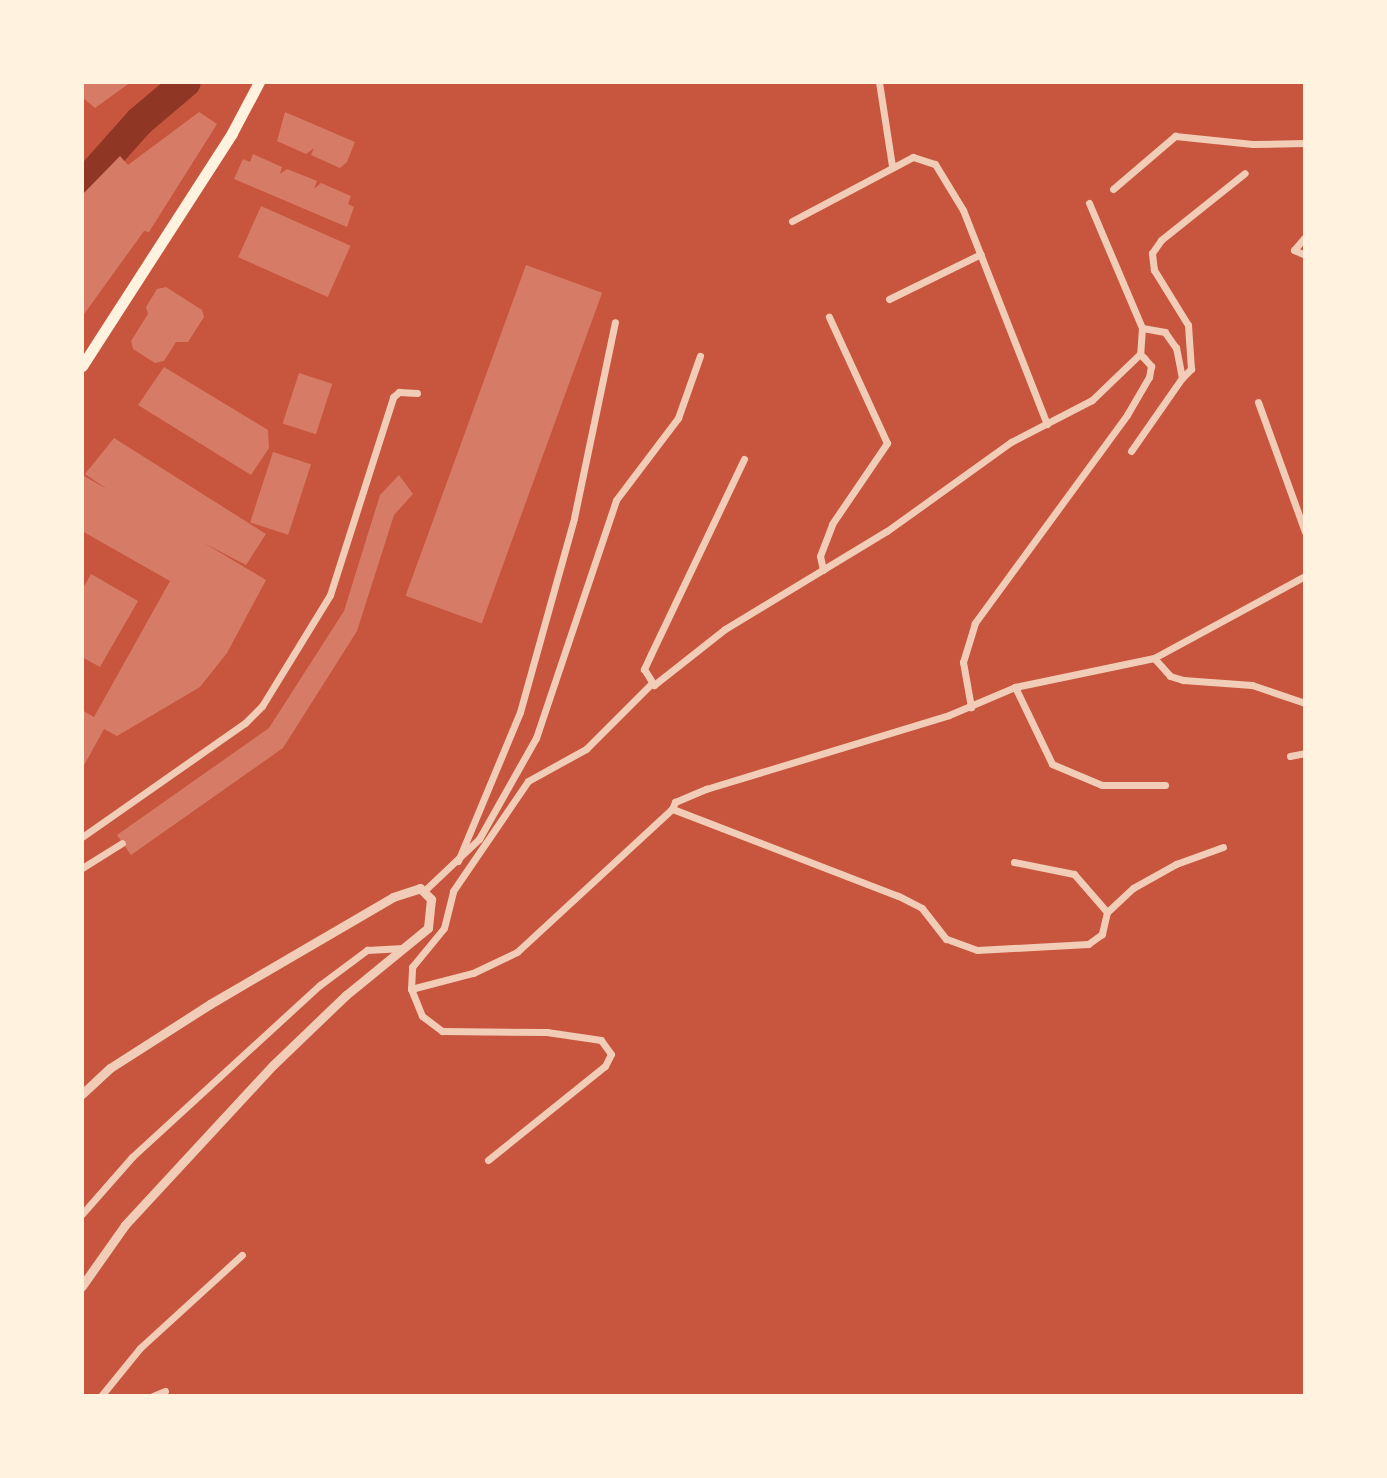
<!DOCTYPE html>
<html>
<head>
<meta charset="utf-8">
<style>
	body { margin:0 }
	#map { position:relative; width:1387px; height:1478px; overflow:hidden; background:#c8553d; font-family:"Crimson Pro",serif }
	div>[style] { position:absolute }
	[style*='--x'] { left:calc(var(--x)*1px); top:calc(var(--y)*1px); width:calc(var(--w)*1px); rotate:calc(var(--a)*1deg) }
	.river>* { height:30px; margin:-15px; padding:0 15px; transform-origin:15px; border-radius:15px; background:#8f3625 }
	.building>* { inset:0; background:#d67c66; transform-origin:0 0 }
	.minor>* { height:7px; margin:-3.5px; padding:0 3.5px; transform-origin:3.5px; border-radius:3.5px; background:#f1ccb7 }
	.tertiary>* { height:9px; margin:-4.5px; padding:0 4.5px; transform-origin:4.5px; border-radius:4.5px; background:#f1ccb7 }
	.secondary>* { height:11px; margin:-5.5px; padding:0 5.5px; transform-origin:5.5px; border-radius:5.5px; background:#fff3e0 }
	span { translate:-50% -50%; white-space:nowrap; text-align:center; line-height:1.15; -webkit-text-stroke:6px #fff3e0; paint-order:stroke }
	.frame { position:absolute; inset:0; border:84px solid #fff3e0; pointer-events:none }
</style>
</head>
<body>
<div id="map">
	<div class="river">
		<i style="--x:82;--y:186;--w:87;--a:-48.3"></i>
		<i style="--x:140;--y:121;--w:60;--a:-40.3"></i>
	</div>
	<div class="building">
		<i style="clip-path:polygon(82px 82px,131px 82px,95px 108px,82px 97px)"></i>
		<i style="clip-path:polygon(199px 112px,217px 124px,149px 232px,144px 231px,82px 317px,82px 195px,120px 156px,128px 165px)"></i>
		<i style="clip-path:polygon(285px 112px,355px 142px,347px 162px,340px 168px,311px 155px,314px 148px,306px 154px,277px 141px)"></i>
		<i style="clip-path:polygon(253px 154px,282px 167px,280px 174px,287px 169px,317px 181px,314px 189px,321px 183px,351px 196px,348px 204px,354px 207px,347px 227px,234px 179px,243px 159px,250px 162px)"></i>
		<i style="left:261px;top:206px;width:98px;height:56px;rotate:24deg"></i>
		<i style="left:526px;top:265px;width:81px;height:352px;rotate:20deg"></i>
		<i style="clip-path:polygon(166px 287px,202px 310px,204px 317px,188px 342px,176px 342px,164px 361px,155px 363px,133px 349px,131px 341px,148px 314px,146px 307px,157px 289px)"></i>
		<i style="clip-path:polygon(164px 367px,268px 430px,269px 448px,251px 475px,138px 405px)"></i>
		<i style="left:299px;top:373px;width:35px;height:53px;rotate:18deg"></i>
		<i style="clip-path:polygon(114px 438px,266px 534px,246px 565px,204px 543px,266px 580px,227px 653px,200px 687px,117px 736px,104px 729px,82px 769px,82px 710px,94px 717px,170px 581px,82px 531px,82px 475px,107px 489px,85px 474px)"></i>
		<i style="left:273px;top:452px;width:40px;height:74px;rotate:18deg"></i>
		<i style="clip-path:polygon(399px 475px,413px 494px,394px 515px,357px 631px,283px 748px,131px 855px,117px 835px,269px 728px,344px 611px,380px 495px)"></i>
		<i style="clip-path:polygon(91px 574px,138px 601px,100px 667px,82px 657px,82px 590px)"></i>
	</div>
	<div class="minor">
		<i style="--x:879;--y:82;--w:85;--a:81.2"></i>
		<i style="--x:1113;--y:189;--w:82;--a:-40.5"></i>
		<i style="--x:1175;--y:136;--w:78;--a:5.9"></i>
		<i style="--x:1253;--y:144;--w:52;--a:-1.1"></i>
		<i style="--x:1089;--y:203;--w:136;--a:67"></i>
		<i style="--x:1142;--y:328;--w:26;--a:94"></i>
		<i style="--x:792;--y:221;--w:137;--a:-27.9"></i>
		<i style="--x:913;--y:157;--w:23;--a:18"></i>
		<i style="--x:935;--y:164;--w:54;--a:58.7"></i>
		<i style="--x:963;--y:210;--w:230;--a:68.6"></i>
		<i style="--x:1305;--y:237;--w:17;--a:130"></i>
		<i style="--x:1294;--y:250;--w:12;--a:24"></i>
		<i style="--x:889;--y:299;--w:102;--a:-26.1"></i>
		<i style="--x:1182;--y:378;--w:13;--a:-45"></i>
		<i style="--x:1191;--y:369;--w:44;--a:-93.9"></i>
		<i style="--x:1188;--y:325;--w:65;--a:-121.7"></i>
		<i style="--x:1154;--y:270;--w:17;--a:-97"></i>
		<i style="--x:1152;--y:253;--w:16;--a:-55"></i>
		<i style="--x:1161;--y:240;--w:107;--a:-38.6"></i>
		<i style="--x:1258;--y:402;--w:138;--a:70.1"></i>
		<i style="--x:1131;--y:451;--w:89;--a:-55.1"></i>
		<i style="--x:1182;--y:378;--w:31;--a:-101"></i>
		<i style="--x:1176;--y:348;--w:19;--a:-125"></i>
		<i style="--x:1165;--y:332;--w:23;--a:-170"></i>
		<i style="--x:744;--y:459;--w:216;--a:115.5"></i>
		<i style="--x:651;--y:654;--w:17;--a:115"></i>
		<i style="--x:644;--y:669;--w:19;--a:58"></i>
		<i style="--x:654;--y:685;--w:90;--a:-38.3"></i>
		<i style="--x:725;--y:629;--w:189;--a:-31.2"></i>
		<i style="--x:887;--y:531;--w:153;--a:-35.7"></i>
		<i style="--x:1011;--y:442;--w:91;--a:-27.4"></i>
		<i style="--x:1092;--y:400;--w:66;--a:-43.8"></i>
		<i style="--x:1140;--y:354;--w:6;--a:45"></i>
		<i style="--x:1144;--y:358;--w:11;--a:49"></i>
		<i style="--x:1151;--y:366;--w:11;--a:100"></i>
		<i style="--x:1149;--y:377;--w:44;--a:120.1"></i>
		<i style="--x:1127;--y:415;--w:258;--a:126.2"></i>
		<i style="--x:975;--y:623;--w:41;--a:107.1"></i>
		<i style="--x:963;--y:662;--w:46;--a:79.9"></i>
		<i style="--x:823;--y:570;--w:14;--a:-102"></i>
		<i style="--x:820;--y:556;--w:34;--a:-69"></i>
		<i style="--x:832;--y:524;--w:98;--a:-55.8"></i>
		<i style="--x:887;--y:443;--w:139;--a:-114.7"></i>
		<i style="--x:1154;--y:658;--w:24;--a:48"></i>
		<i style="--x:1170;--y:676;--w:14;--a:17"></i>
		<i style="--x:1183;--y:680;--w:69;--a:4.1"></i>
		<i style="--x:1252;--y:685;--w:56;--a:18.8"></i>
		<i style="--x:1015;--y:687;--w:85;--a:64.3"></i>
		<i style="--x:1052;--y:764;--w:54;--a:22.8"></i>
		<i style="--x:1102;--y:785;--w:63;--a:0"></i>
		<i style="--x:1290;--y:756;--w:15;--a:-11"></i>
		<i style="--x:82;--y:837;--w:199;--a:-35"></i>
		<i style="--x:245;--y:723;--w:24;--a:-45"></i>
		<i style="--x:262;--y:706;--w:130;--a:-58.5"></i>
		<i style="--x:330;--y:595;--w:208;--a:-72.3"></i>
		<i style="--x:393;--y:397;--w:8;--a:-40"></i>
		<i style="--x:399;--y:392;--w:18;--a:3"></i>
		<i style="--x:1223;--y:847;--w:50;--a:160.1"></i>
		<i style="--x:1176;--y:864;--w:49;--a:150.8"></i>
		<i style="--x:1133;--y:888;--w:35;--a:137"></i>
		<i style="--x:1107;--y:912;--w:23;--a:103"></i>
		<i style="--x:1102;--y:934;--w:17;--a:144"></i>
		<i style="--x:1088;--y:944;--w:111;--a:176.9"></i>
		<i style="--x:977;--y:950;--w:33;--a:-160"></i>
		<i style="--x:946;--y:939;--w:39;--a:-128"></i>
		<i style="--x:922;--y:908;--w:27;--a:-153"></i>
		<i style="--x:898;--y:896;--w:242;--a:-158.9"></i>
		<i style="--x:672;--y:809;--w:8;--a:-67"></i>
		<i style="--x:675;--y:802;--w:34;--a:-23"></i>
		<i style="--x:706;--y:789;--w:254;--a:-16.9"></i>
		<i style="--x:949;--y:715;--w:72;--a:-23"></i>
		<i style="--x:1015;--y:687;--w:142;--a:-11.8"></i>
		<i style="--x:1154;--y:658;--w:172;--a:-28.5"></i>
		<i style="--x:458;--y:861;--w:161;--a:-67.4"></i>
		<i style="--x:520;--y:712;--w:201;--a:-74.4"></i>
		<i style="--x:574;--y:518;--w:200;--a:-78.2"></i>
		<i style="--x:1014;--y:862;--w:61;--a:11.3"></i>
		<i style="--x:1074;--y:874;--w:50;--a:49"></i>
		<i style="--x:82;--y:868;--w:47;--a:-32"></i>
		<i style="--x:424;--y:891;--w:76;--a:-43.4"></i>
		<i style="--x:479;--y:839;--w:116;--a:-60.6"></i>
		<i style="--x:536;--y:738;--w:251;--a:-71.4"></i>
		<i style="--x:616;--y:500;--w:103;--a:-52.9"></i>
		<i style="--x:678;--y:418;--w:66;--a:-70.5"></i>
		<i style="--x:411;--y:989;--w:22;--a:-87"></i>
		<i style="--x:412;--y:967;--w:50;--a:-50.6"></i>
		<i style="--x:444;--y:928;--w:38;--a:-76"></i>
		<i style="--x:453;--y:891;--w:133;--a:-55.7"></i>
		<i style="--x:528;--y:781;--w:66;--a:-28.9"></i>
		<i style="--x:586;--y:749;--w:93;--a:-45"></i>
		<i style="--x:488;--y:1160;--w:150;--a:-38.8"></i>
		<i style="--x:605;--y:1066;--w:13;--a:-63"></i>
		<i style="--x:611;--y:1054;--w:17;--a:-126"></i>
		<i style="--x:601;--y:1040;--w:55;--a:-171.6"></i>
		<i style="--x:547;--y:1032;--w:105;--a:-179.5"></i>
		<i style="--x:442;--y:1031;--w:25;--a:-143"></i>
		<i style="--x:422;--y:1016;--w:29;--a:-112"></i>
		<i style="--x:411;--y:989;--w:64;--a:-14.5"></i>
		<i style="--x:473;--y:973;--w:49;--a:-25.5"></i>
		<i style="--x:517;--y:952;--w:211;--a:-42.7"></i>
		<i style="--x:82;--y:1214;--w:76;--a:-48.7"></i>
		<i style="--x:132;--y:1157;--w:255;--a:-42.5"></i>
		<i style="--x:320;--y:985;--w:59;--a:-36.7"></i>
		<i style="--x:367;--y:950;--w:36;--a:-3"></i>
		<i style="--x:101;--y:1396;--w:62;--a:-50.9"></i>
		<i style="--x:140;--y:1348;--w:138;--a:-42.4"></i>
		<i style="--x:153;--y:1396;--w:13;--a:-23"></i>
	</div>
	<div class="tertiary">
		<i style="--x:82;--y:1094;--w:38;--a:-43"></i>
		<i style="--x:110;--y:1068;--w:119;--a:-32.6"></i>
		<i style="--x:210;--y:1004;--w:212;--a:-30.3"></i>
		<i style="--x:393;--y:897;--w:28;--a:-18"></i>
		<i style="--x:420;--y:888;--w:16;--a:45"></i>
		<i style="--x:431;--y:899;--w:29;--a:96"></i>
		<i style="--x:428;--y:928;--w:106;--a:140.7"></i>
		<i style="--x:346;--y:995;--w:101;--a:136.2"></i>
		<i style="--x:273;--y:1065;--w:218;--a:132.8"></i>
		<i style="--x:125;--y:1225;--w:75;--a:125.2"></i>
	</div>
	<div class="secondary">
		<i style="--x:82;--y:366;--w:277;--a:-57.2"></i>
		<i style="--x:232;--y:133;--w:58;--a:-62.1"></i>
	</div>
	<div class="frame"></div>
</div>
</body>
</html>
